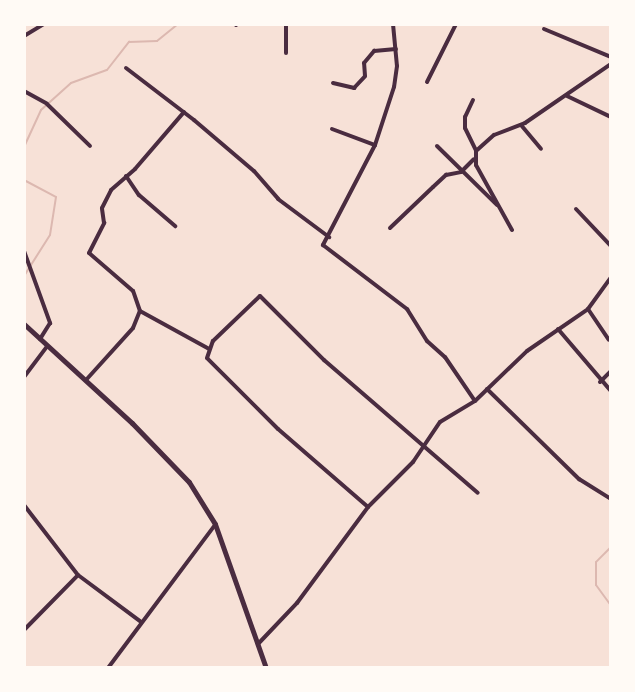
<!DOCTYPE html>
<html>
<head>
<meta charset="utf-8">
<style>
	body { margin:0 }
	#map { position:relative; width:635px; height:692px; overflow:hidden; background:#f7e1d7; font-family:"Varela Round",sans-serif }
	div>[style] { position:absolute }
	[style*='--x'] { left:calc(var(--x)*1px); top:calc(var(--y)*1px); width:calc(var(--w)*1px); rotate:calc(var(--a)*1deg) }
	.stream>* { height:2px; margin:-1px; padding:0 1px; transform-origin:1px; border-radius:1px; background:#dcb8b0 }
	.minor>* { height:4px; margin:-2px; padding:0 2px; transform-origin:2px; border-radius:2px; background:#4a2c40 }
	.secondary>* { height:5px; margin:-2.5px; padding:0 2.5px; transform-origin:2.5px; border-radius:2.5px; background:#4a2c40 }
	span { translate:-50% -50%; white-space:nowrap; text-align:center; line-height:1.15; -webkit-text-stroke:4.5px #fffaf5; paint-order:stroke }
	.frame { position:absolute; inset:0; border:26px solid #fffaf5; pointer-events:none }
</style>
</head>
<body>
<div id="map">
	<div class="stream">
		<i style="--x:24;--y:147;--w:41;--a:-65.3"></i>
		<i style="--x:41;--y:110;--w:40;--a:-42"></i>
		<i style="--x:71;--y:83;--w:38;--a:-20"></i>
		<i style="--x:107;--y:70;--w:36;--a:-52"></i>
		<i style="--x:129;--y:42;--w:28;--a:-2"></i>
		<i style="--x:157;--y:41;--w:27;--a:-39"></i>
		<i style="--x:24;--y:180;--w:36;--a:28"></i>
		<i style="--x:56;--y:197;--w:38;--a:99"></i>
		<i style="--x:50;--y:235;--w:49;--a:122.4"></i>
		<i style="--x:611;--y:547;--w:21;--a:135"></i>
		<i style="--x:596;--y:562;--w:23;--a:90"></i>
		<i style="--x:596;--y:585;--w:26;--a:54"></i>
	</div>
	<div class="minor">
		<i style="--x:286;--y:24;--w:29;--a:90"></i>
		<i style="--x:393;--y:24;--w:42;--a:84.6"></i>
		<i style="--x:397;--y:66;--w:21;--a:98"></i>
		<i style="--x:394;--y:87;--w:61;--a:108.1"></i>
		<i style="--x:375;--y:145;--w:113;--a:117.5"></i>
		<i style="--x:323;--y:245;--w:106;--a:37.3"></i>
		<i style="--x:407;--y:309;--w:38;--a:58"></i>
		<i style="--x:427;--y:341;--w:24;--a:42"></i>
		<i style="--x:445;--y:357;--w:53;--a:55.7"></i>
		<i style="--x:236;--y:25;--w:1;--a:-45"></i>
		<i style="--x:544;--y:29;--w:73;--a:22.7"></i>
		<i style="--x:24;--y:36;--w:23;--a:-31"></i>
		<i style="--x:126;--y:68;--w:86;--a:37.4"></i>
		<i style="--x:194;--y:120;--w:79;--a:40.4"></i>
		<i style="--x:254;--y:171;--w:37;--a:49"></i>
		<i style="--x:278;--y:199;--w:64;--a:36.7"></i>
		<i style="--x:427;--y:82;--w:65;--a:-63.4"></i>
		<i style="--x:333;--y:83;--w:22;--a:13"></i>
		<i style="--x:354;--y:88;--w:16;--a:-47"></i>
		<i style="--x:365;--y:76;--w:13;--a:-94"></i>
		<i style="--x:364;--y:63;--w:16;--a:-50"></i>
		<i style="--x:374;--y:51;--w:22;--a:-5"></i>
		<i style="--x:24;--y:91;--w:26;--a:29"></i>
		<i style="--x:47;--y:104;--w:60;--a:44.3"></i>
		<i style="--x:567;--y:96;--w:49;--a:25.5"></i>
		<i style="--x:473;--y:100;--w:19;--a:115"></i>
		<i style="--x:465;--y:117;--w:11;--a:90"></i>
		<i style="--x:465;--y:128;--w:25;--a:64"></i>
		<i style="--x:521;--y:125;--w:31;--a:50"></i>
		<i style="--x:332;--y:129;--w:46;--a:20.4"></i>
		<i style="--x:437;--y:146;--w:84;--a:44.5"></i>
		<i style="--x:126;--y:176;--w:23;--a:56"></i>
		<i style="--x:139;--y:195;--w:48;--a:40.7"></i>
		<i style="--x:576;--y:209;--w:51;--a:46.6"></i>
		<i style="--x:390;--y:228;--w:59;--a:-43.6"></i>
		<i style="--x:433;--y:187;--w:18;--a:-43"></i>
		<i style="--x:446;--y:175;--w:15;--a:-11"></i>
		<i style="--x:461;--y:172;--w:18;--a:-45"></i>
		<i style="--x:512;--y:230;--w:74;--a:-119"></i>
		<i style="--x:476;--y:165;--w:14;--a:-90"></i>
		<i style="--x:476;--y:151;--w:24;--a:-42"></i>
		<i style="--x:494;--y:135;--w:33;--a:-21"></i>
		<i style="--x:525;--y:123;--w:104;--a:-34.5"></i>
		<i style="--x:24;--y:251;--w:77;--a:70.1"></i>
		<i style="--x:50;--y:323;--w:19;--a:122"></i>
		<i style="--x:588;--y:309;--w:37;--a:56"></i>
		<i style="--x:140;--y:311;--w:79;--a:28.8"></i>
		<i style="--x:558;--y:329;--w:82;--a:49.5"></i>
		<i style="--x:24;--y:377;--w:38;--a:-53"></i>
		<i style="--x:86;--y:380;--w:70;--a:-47.9"></i>
		<i style="--x:133;--y:328;--w:18;--a:-68"></i>
		<i style="--x:140;--y:311;--w:21;--a:-109"></i>
		<i style="--x:133;--y:291;--w:58;--a:-139.2"></i>
		<i style="--x:89;--y:253;--w:34;--a:-63"></i>
		<i style="--x:104;--y:223;--w:15;--a:-98"></i>
		<i style="--x:102;--y:208;--w:20;--a:-63"></i>
		<i style="--x:111;--y:190;--w:32;--a:-41"></i>
		<i style="--x:135;--y:169;--w:75;--a:-49.3"></i>
		<i style="--x:600;--y:382;--w:16;--a:-45"></i>
		<i style="--x:487;--y:389;--w:129;--a:44.4"></i>
		<i style="--x:579;--y:479;--w:38;--a:32"></i>
		<i style="--x:24;--y:505;--w:88;--a:52.4"></i>
		<i style="--x:78;--y:575;--w:79;--a:36.7"></i>
		<i style="--x:368;--y:507;--w:119;--a:-139.1"></i>
		<i style="--x:278;--y:429;--w:100;--a:-135"></i>
		<i style="--x:207;--y:358;--w:18;--a:-71"></i>
		<i style="--x:213;--y:341;--w:65;--a:-43.8"></i>
		<i style="--x:260;--y:296;--w:91;--a:45"></i>
		<i style="--x:324;--y:360;--w:203;--a:40.8"></i>
		<i style="--x:24;--y:630;--w:77;--a:-45.5"></i>
		<i style="--x:258;--y:644;--w:57;--a:-46.4"></i>
		<i style="--x:297;--y:603;--w:119;--a:-53.5"></i>
		<i style="--x:368;--y:507;--w:64;--a:-45"></i>
		<i style="--x:413;--y:462;--w:48;--a:-56"></i>
		<i style="--x:440;--y:422;--w:41;--a:-31"></i>
		<i style="--x:475;--y:401;--w:72;--a:-43.9"></i>
		<i style="--x:527;--y:351;--w:74;--a:-34.5"></i>
		<i style="--x:588;--y:309;--w:39;--a:-54"></i>
		<i style="--x:108;--y:668;--w:179;--a:-53.2"></i>
	</div>
	<div class="secondary">
		<i style="--x:24;--y:324;--w:147;--a:42.5"></i>
		<i style="--x:132;--y:423;--w:82;--a:46"></i>
		<i style="--x:189;--y:482;--w:49;--a:58.2"></i>
		<i style="--x:215;--y:524;--w:153;--a:70.5"></i>
	</div>
	<div class="frame"></div>
</div>
</body>
</html>
